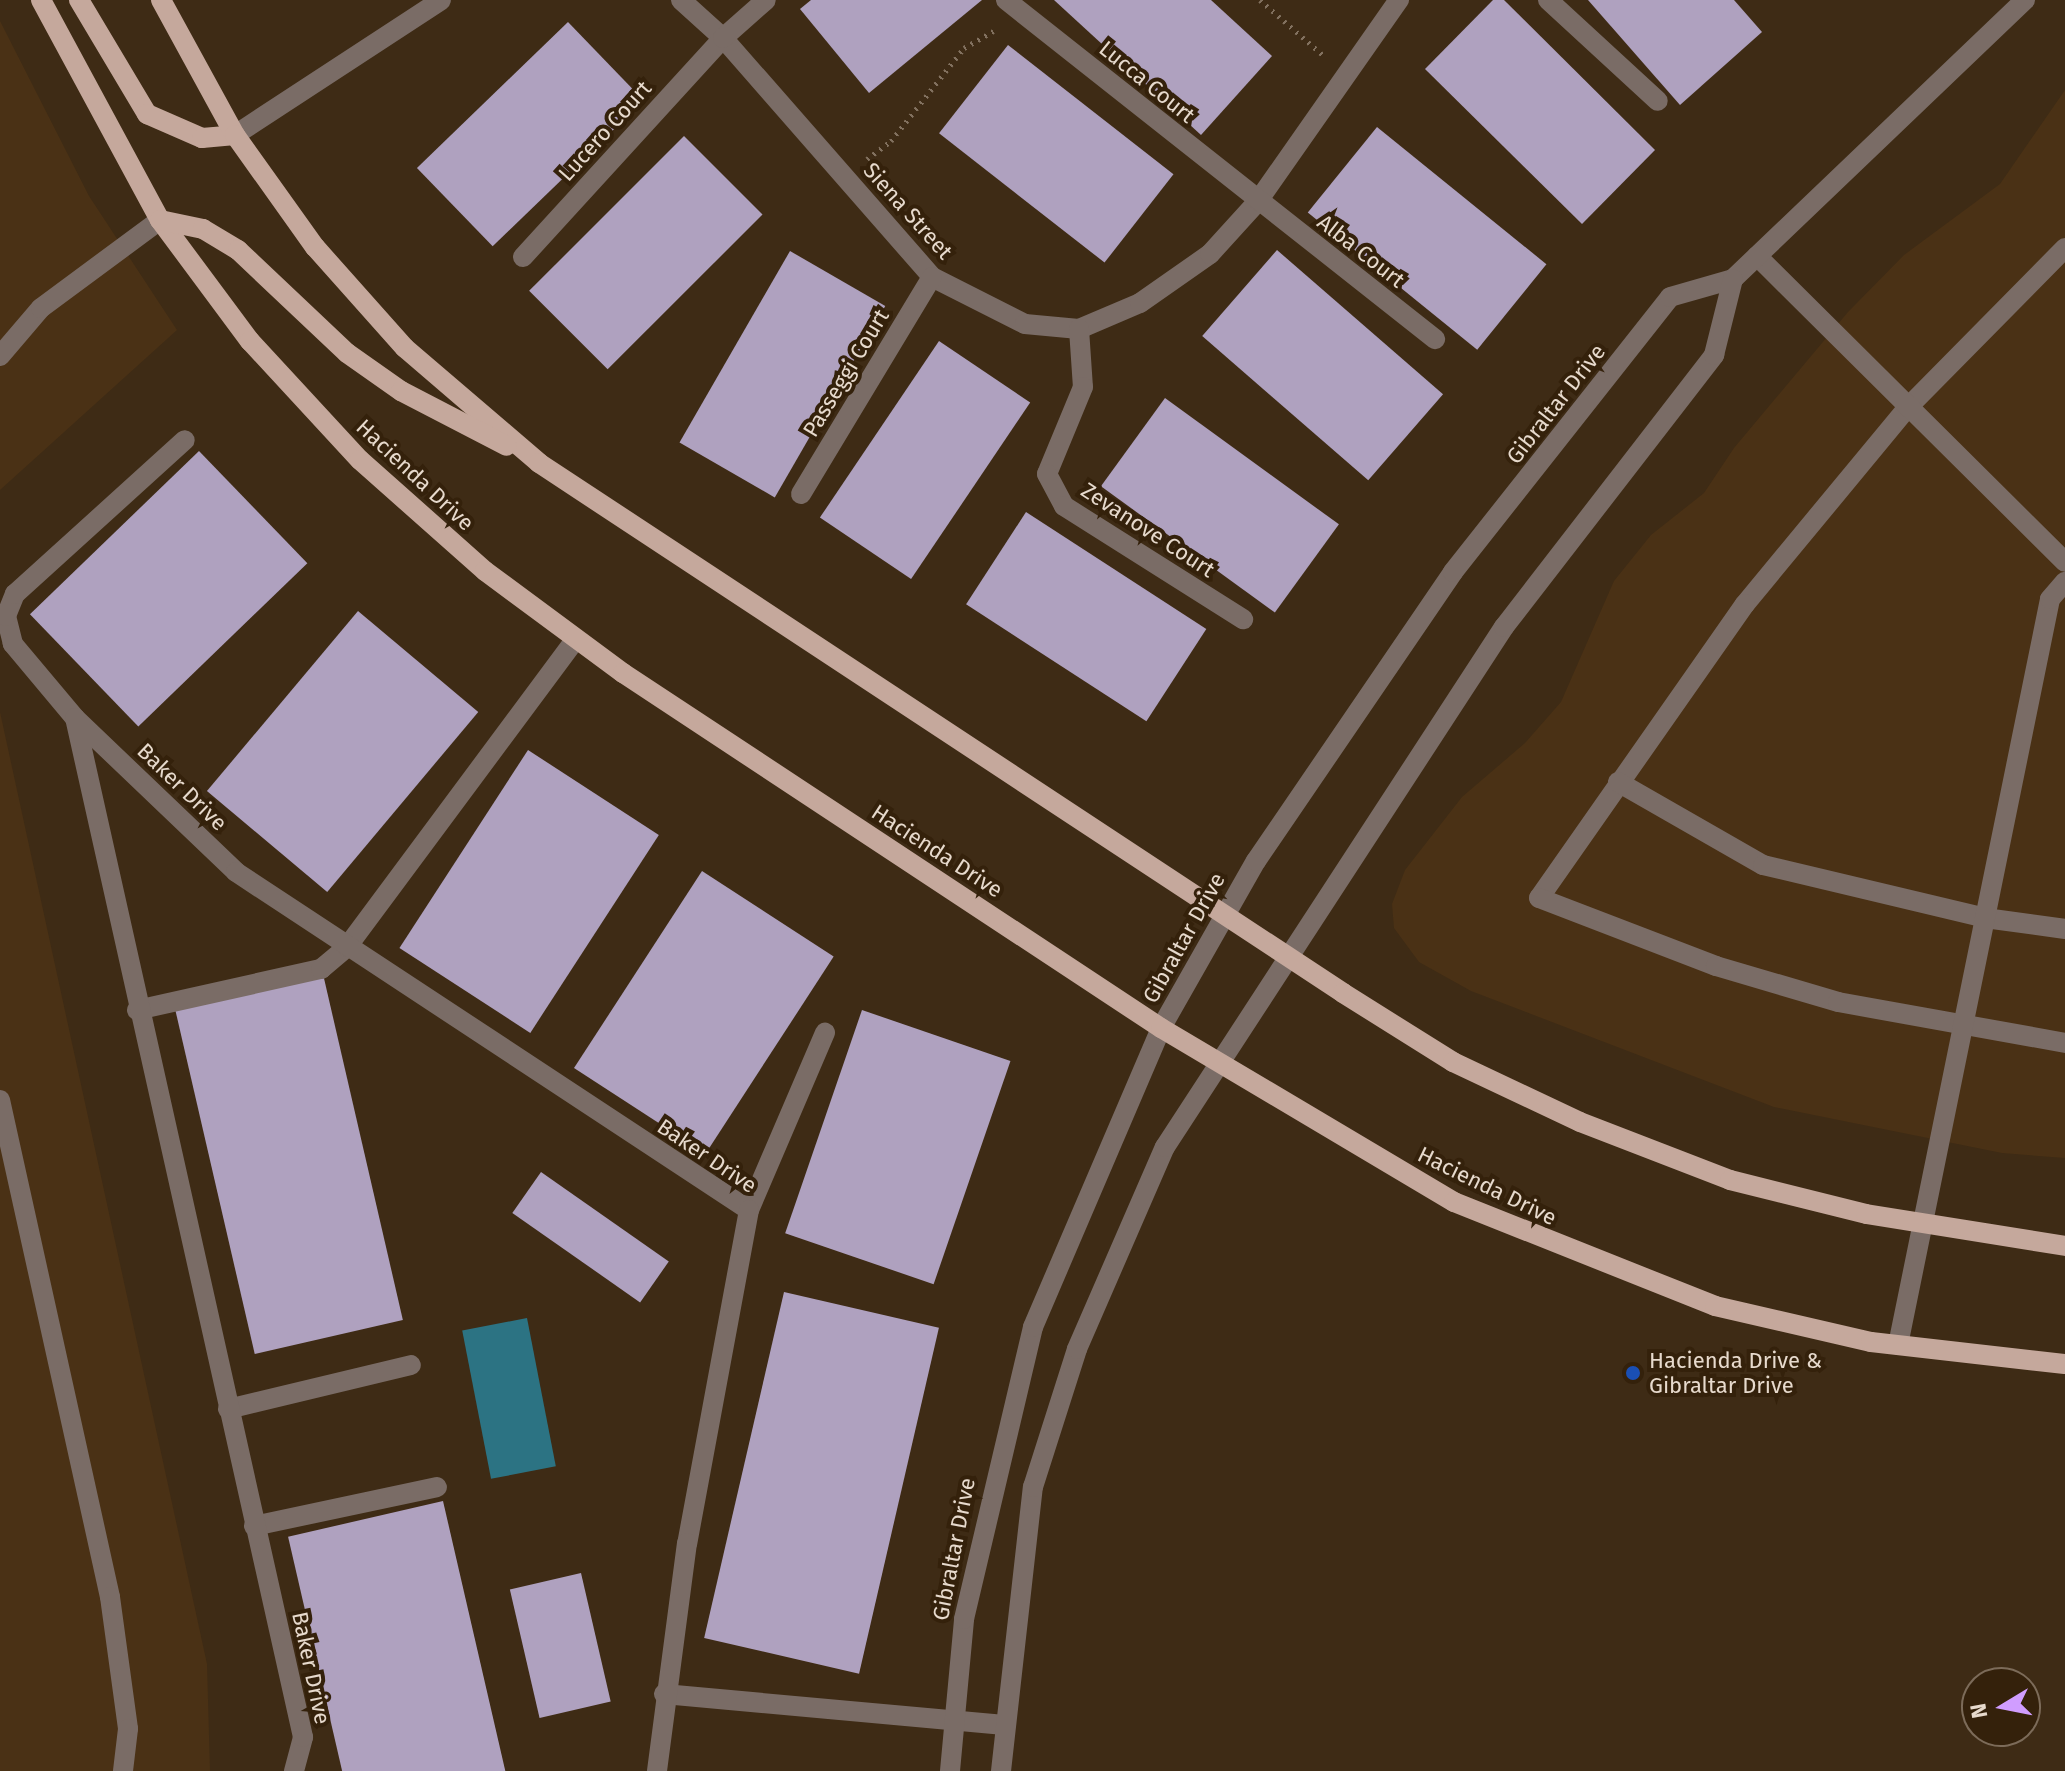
<!DOCTYPE html>
<html>
<head>
<meta charset="utf-8">
<style>
	body { margin:0 }
	#map { position:relative; width:2065px; height:1771px; overflow:hidden; background:#3e2b15; font-family:"Fira Sans",sans-serif }
	div>[style] { position:absolute }
	[style*='--x'] { left:calc(var(--x)*1px); top:calc(var(--y)*1px); width:calc(var(--w)*1px); rotate:calc(var(--a)*1deg) }
	.built>* { inset:0; background:#4a3115 }
	.water>* { inset:0; background:#2c7383; transform-origin:0 0 }
	.building>* { inset:0; background:#afa1bf; transform-origin:0 0 }
	.path>* { height:5px; margin-top:-2.5px; transform-origin:0; background:repeating-linear-gradient(90deg,#82715f 0 2px,transparent 0 8px) }
	.minor>* { height:20px; margin:-10px; padding:0 10px; transform-origin:10px; border-radius:10px; background:#7a6c66 }
	.major>* { height:20px; margin:-10px; padding:0 10px; transform-origin:10px; border-radius:10px; background:#c5a89c }
	.dots>* { width:22px; height:22px; translate:-50% -50%; box-sizing:border-box; border:4px solid #34210b; border-radius:50% }
	span { translate:-50% -50%; white-space:nowrap; text-align:center; line-height:1.15; -webkit-text-stroke:8px #34210b; paint-order:stroke }
	.street-label { font-size:22px; color:#e7dacd }
	.poi-label { font-size:22px; color:#e7dacd }
	.left { translate:0 -50%; text-align:left }
	.north { position:absolute; left:1961px; top:1667px; width:80px; height:80px; box-sizing:border-box; background:#34210b; border:2px solid #7c6b59; border-radius:50%; rotate:260deg; font-size:22px; font-weight:700; line-height:32px; text-align:center; color:#e7dacd }
	.north::after { content:''; display:block; margin:auto; width:28px; height:36px; background:#d09dff; clip-path:polygon(50% 0,100% 100%,50% 72%,0 100%) }
</style>
</head>
<body>
<div id="map">
	<div class="built">
		<i style="clip-path:polygon(0 21px,89px 196px,177px 330px,0 490px)"></i>
		<i style="clip-path:polygon(2065px 90px,2065px 1158px,2002px 1153px,1774px 1107px,1471px 991px,1419px 962px,1394px 928px,1392px 904px,1405px 870px,1462px 797px,1525px 743px,1561px 702px,1614px 581px,1651px 535px,1704px 493px,1734px 448px,1848px 312px,1904px 255px,2000px 184px)"></i>
		<i style="clip-path:polygon(0 712px,207px 1664px,210px 1771px,0 1771px)"></i>
	</div>
	<div class="water">
		<i style="left:527px;top:1318px;width:151px;height:66px;rotate:79deg"></i>
	</div>
	<div class="building">
		<i style="clip-path:polygon(811px 0,982px 0,869px 93px,800px 9px)"></i>
		<i style="clip-path:polygon(1054px 0,1211px 0,1272px 56px,1201px 135px)"></i>
		<i style="clip-path:polygon(1493px 0,1504px 0,1655px 150px,1582px 224px,1425px 69px)"></i>
		<i style="clip-path:polygon(1588px 0,1734px 0,1762px 32px,1680px 105px)"></i>
		<i style="left:568px;top:22px;width:109px;height:210px;rotate:46deg"></i>
		<i style="left:1008px;top:45px;width:210px;height:112px;rotate:38deg"></i>
		<i style="left:1377px;top:127px;width:218px;height:110px;rotate:39deg"></i>
		<i style="left:684px;top:136px;width:111px;height:219px;rotate:45deg"></i>
		<i style="left:1277px;top:250px;width:220px;height:114px;rotate:41deg"></i>
		<i style="left:790px;top:251px;width:110px;height:221px;rotate:30deg"></i>
		<i style="left:939px;top:341px;width:110px;height:213px;rotate:34deg"></i>
		<i style="left:1165px;top:398px;width:215px;height:109px;rotate:36deg"></i>
		<i style="left:199px;top:451px;width:156px;height:235px;rotate:46deg"></i>
		<i style="left:1026px;top:512px;width:215px;height:110px;rotate:33deg"></i>
		<i style="left:358px;top:611px;width:157px;height:235px;rotate:40deg"></i>
		<i style="left:528px;top:750px;width:156px;height:236px;rotate:33deg"></i>
		<i style="left:702px;top:871px;width:157px;height:235px;rotate:33deg"></i>
		<i style="left:323px;top:974px;width:355px;height:152px;rotate:77deg"></i>
		<i style="left:862px;top:1010px;width:157px;height:236px;rotate:19deg"></i>
		<i style="left:541px;top:1172px;width:156px;height:50px;rotate:35deg"></i>
		<i style="left:784px;top:1292px;width:159px;height:355px;rotate:13deg"></i>
		<i style="left:443px;top:1501px;width:277px;height:159px;rotate:77deg"></i>
		<i style="left:581px;top:1573px;width:132px;height:73px;rotate:77deg"></i>
	</div>
	<div class="path">
		<i style="--x:1260;--y:0;--w:85;--a:41.2"></i>
		<i style="--x:867;--y:159;--w:30;--a:-37"></i>
		<i style="--x:891;--y:141;--w:118;--a:-51.9"></i>
		<i style="--x:964;--y:48;--w:34;--a:-30"></i>
	</div>
	<div class="minor">
		<i style="--x:681;--y:0;--w:57;--a:42.1"></i>
		<i style="--x:723;--y:38;--w:317;--a:48.8"></i>
		<i style="--x:932;--y:277;--w:104;--a:26.8"></i>
		<i style="--x:1025;--y:324;--w:54;--a:5.3"></i>
		<i style="--x:1079;--y:329;--w:66;--a:-23.1"></i>
		<i style="--x:1140;--y:303;--w:85;--a:-35"></i>
		<i style="--x:1210;--y:254;--w:72;--a:-47.8"></i>
		<i style="--x:1258;--y:201;--w:246;--a:-55"></i>
		<i style="--x:1006;--y:0;--w:547;--a:38.32"></i>
		<i style="--x:1548;--y:0;--w:149;--a:42.6"></i>
		<i style="--x:235;--y:135;--w:246;--a:-33.2"></i>
		<i style="--x:2065;--y:248;--w:223;--a:134.6"></i>
		<i style="--x:1908;--y:407;--w:256;--a:129.6"></i>
		<i style="--x:1745;--y:604;--w:359;--a:125"></i>
		<i style="--x:1539;--y:898;--w:190;--a:21"></i>
		<i style="--x:1716;--y:966;--w:127;--a:16.4"></i>
		<i style="--x:1838;--y:1002;--w:231;--a:10.2"></i>
		<i style="--x:1757;--y:256;--w:434;--a:44.8"></i>
		<i style="--x:523;--y:257;--w:297;--a:-47.6"></i>
		<i style="--x:723;--y:38;--w:57;--a:-41.5"></i>
		<i style="--x:1079;--y:329;--w:58;--a:86.1"></i>
		<i style="--x:1083;--y:387;--w:94;--a:112.5"></i>
		<i style="--x:1047;--y:474;--w:36;--a:62"></i>
		<i style="--x:1064;--y:506;--w:212;--a:32.3"></i>
		<i style="--x:0;--y:356;--w:63;--a:-49.5"></i>
		<i style="--x:41;--y:308;--w:148;--a:-36.5"></i>
		<i style="--x:801;--y:494;--w:253;--a:-58.9"></i>
		<i style="--x:75;--y:718;--w:97;--a:-130"></i>
		<i style="--x:13;--y:644;--w:29;--a:-104"></i>
		<i style="--x:6;--y:616;--w:24;--a:-68"></i>
		<i style="--x:15;--y:594;--w:229;--a:-42.2"></i>
		<i style="--x:1618;--y:782;--w:167;--a:29.8"></i>
		<i style="--x:1763;--y:865;--w:228;--a:13.4"></i>
		<i style="--x:1985;--y:918;--w:81;--a:7.8"></i>
		<i style="--x:137;--y:1010;--w:189;--a:-12.6"></i>
		<i style="--x:321;--y:969;--w:34;--a:-40"></i>
		<i style="--x:347;--y:947;--w:384;--a:-53.4"></i>
		<i style="--x:0;--y:1100;--w:509;--a:77.52"></i>
		<i style="--x:110;--y:1597;--w:133;--a:82.2"></i>
		<i style="--x:128;--y:1729;--w:42;--a:96.8"></i>
		<i style="--x:749;--y:1210;--w:193;--a:-66.8"></i>
		<i style="--x:1898;--y:1345;--w:761;--a:-78.48"></i>
		<i style="--x:2050;--y:599;--w:23;--a:-49"></i>
		<i style="--x:228;--y:1409;--w:188;--a:-13.5"></i>
		<i style="--x:254;--y:1526;--w:187;--a:-12"></i>
		<i style="--x:664;--y:1694;--w:339;--a:5.2"></i>
		<i style="--x:294;--y:1771;--w:35;--a:-75"></i>
		<i style="--x:303;--y:1737;--w:1044;--a:-102.61"></i>
		<i style="--x:75;--y:718;--w:223;--a:43.7"></i>
		<i style="--x:236;--y:872;--w:614;--a:33.38"></i>
		<i style="--x:749;--y:1210;--w:339;--a:100.5"></i>
		<i style="--x:687;--y:1543;--w:230;--a:97.5"></i>
		<i style="--x:950;--y:1771;--w:153;--a:-84.7"></i>
		<i style="--x:964;--y:1619;--w:300;--a:-76.7"></i>
		<i style="--x:1033;--y:1327;--w:325;--a:-66.8"></i>
		<i style="--x:1161;--y:1028;--w:192;--a:-60.4"></i>
		<i style="--x:1256;--y:861;--w:350;--a:-55.7"></i>
		<i style="--x:1453;--y:572;--w:350;--a:-51.7"></i>
		<i style="--x:1670;--y:297;--w:66;--a:-15.9"></i>
		<i style="--x:1733;--y:279;--w:404;--a:-43.7"></i>
		<i style="--x:1001;--y:1771;--w:286;--a:-83.6"></i>
		<i style="--x:1033;--y:1487;--w:145;--a:-72.3"></i>
		<i style="--x:1077;--y:1349;--w:220;--a:-66.5"></i>
		<i style="--x:1165;--y:1147;--w:621;--a:-56.9"></i>
		<i style="--x:1504;--y:627;--w:344;--a:-52.3"></i>
		<i style="--x:1714;--y:355;--w:78;--a:-76"></i>
	</div>
	<div class="major">
		<i style="--x:41;--y:0;--w:250;--a:61.6"></i>
		<i style="--x:160;--y:220;--w:151;--a:53.4"></i>
		<i style="--x:250;--y:341;--w:162;--a:47.3"></i>
		<i style="--x:360;--y:460;--w:167;--a:41.6"></i>
		<i style="--x:485;--y:571;--w:172;--a:36.5"></i>
		<i style="--x:623;--y:673;--w:645;--a:33.42"></i>
		<i style="--x:1161;--y:1028;--w:341;--a:30.7"></i>
		<i style="--x:1454;--y:1202;--w:281;--a:21.7"></i>
		<i style="--x:1715;--y:1306;--w:160;--a:13"></i>
		<i style="--x:1871;--y:1342;--w:195;--a:6.5"></i>
		<i style="--x:79;--y:0;--w:133;--a:59.2"></i>
		<i style="--x:147;--y:114;--w:60;--a:23.6"></i>
		<i style="--x:202;--y:138;--w:33;--a:-5"></i>
		<i style="--x:161;--y:0;--w:154;--a:61.3"></i>
		<i style="--x:235;--y:135;--w:138;--a:54.5"></i>
		<i style="--x:315;--y:247;--w:135;--a:48.3"></i>
		<i style="--x:405;--y:348;--w:177;--a:40.6"></i>
		<i style="--x:539;--y:463;--w:963;--a:33.39"></i>
		<i style="--x:1343;--y:993;--w:130;--a:32.1"></i>
		<i style="--x:1453;--y:1062;--w:140;--a:25.3"></i>
		<i style="--x:1580;--y:1122;--w:161;--a:21.1"></i>
		<i style="--x:1730;--y:1180;--w:140;--a:14"></i>
		<i style="--x:1866;--y:1214;--w:202;--a:9.1"></i>
		<i style="--x:160;--y:220;--w:44;--a:11.8"></i>
		<i style="--x:203;--y:229;--w:41;--a:31"></i>
		<i style="--x:238;--y:250;--w:150;--a:43.4"></i>
		<i style="--x:347;--y:353;--w:66;--a:35.1"></i>
		<i style="--x:401;--y:391;--w:119;--a:27.4"></i>
	</div>
	<div class="dots">
		<i style="left:1633px;top:1373px;background:#1a4fb4"></i>
	</div>
	<div class="street-label">
		<span style="left:1147px;top:82px;rotate:39deg">Lucca Court</span>
		<span style="left:605px;top:131px;rotate:-48deg">Lucero Court</span>
		<span style="left:908px;top:211px;rotate:48deg">Siena Street</span>
		<span style="left:1361px;top:251px;rotate:38deg">Alba Court</span>
		<span style="left:846px;top:373px;rotate:-59deg">Passeggi Court</span>
		<span style="left:1556px;top:404px;rotate:-52deg">Gibraltar Drive</span>
		<span style="left:415px;top:475px;rotate:43deg">Hacienda Drive</span>
		<span style="left:1148px;top:530px;rotate:33deg">Zevanove Court</span>
		<span style="left:182px;top:787px;rotate:44deg">Baker Drive</span>
		<span style="left:937px;top:851px;rotate:33deg">Hacienda Drive</span>
		<span style="left:1184px;top:938px;rotate:-61deg">Gibraltar Drive</span>
		<span style="left:707px;top:1156px;rotate:34deg">Baker Drive</span>
		<span style="left:1487px;top:1186px;rotate:26deg">Hacienda Drive</span>
		<span style="left:954px;top:1549px;rotate:-79deg">Gibraltar Drive</span>
		<span style="left:311px;top:1668px;rotate:78deg">Baker Drive</span>
	</div>
	<div class="poi-label">
		<span class="left" style="left:1649px;top:1373px">Hacienda Drive &amp;<br>Gibraltar Drive</span>
	</div>
	<div class="north">N</div>
</div>
</body>
</html>
